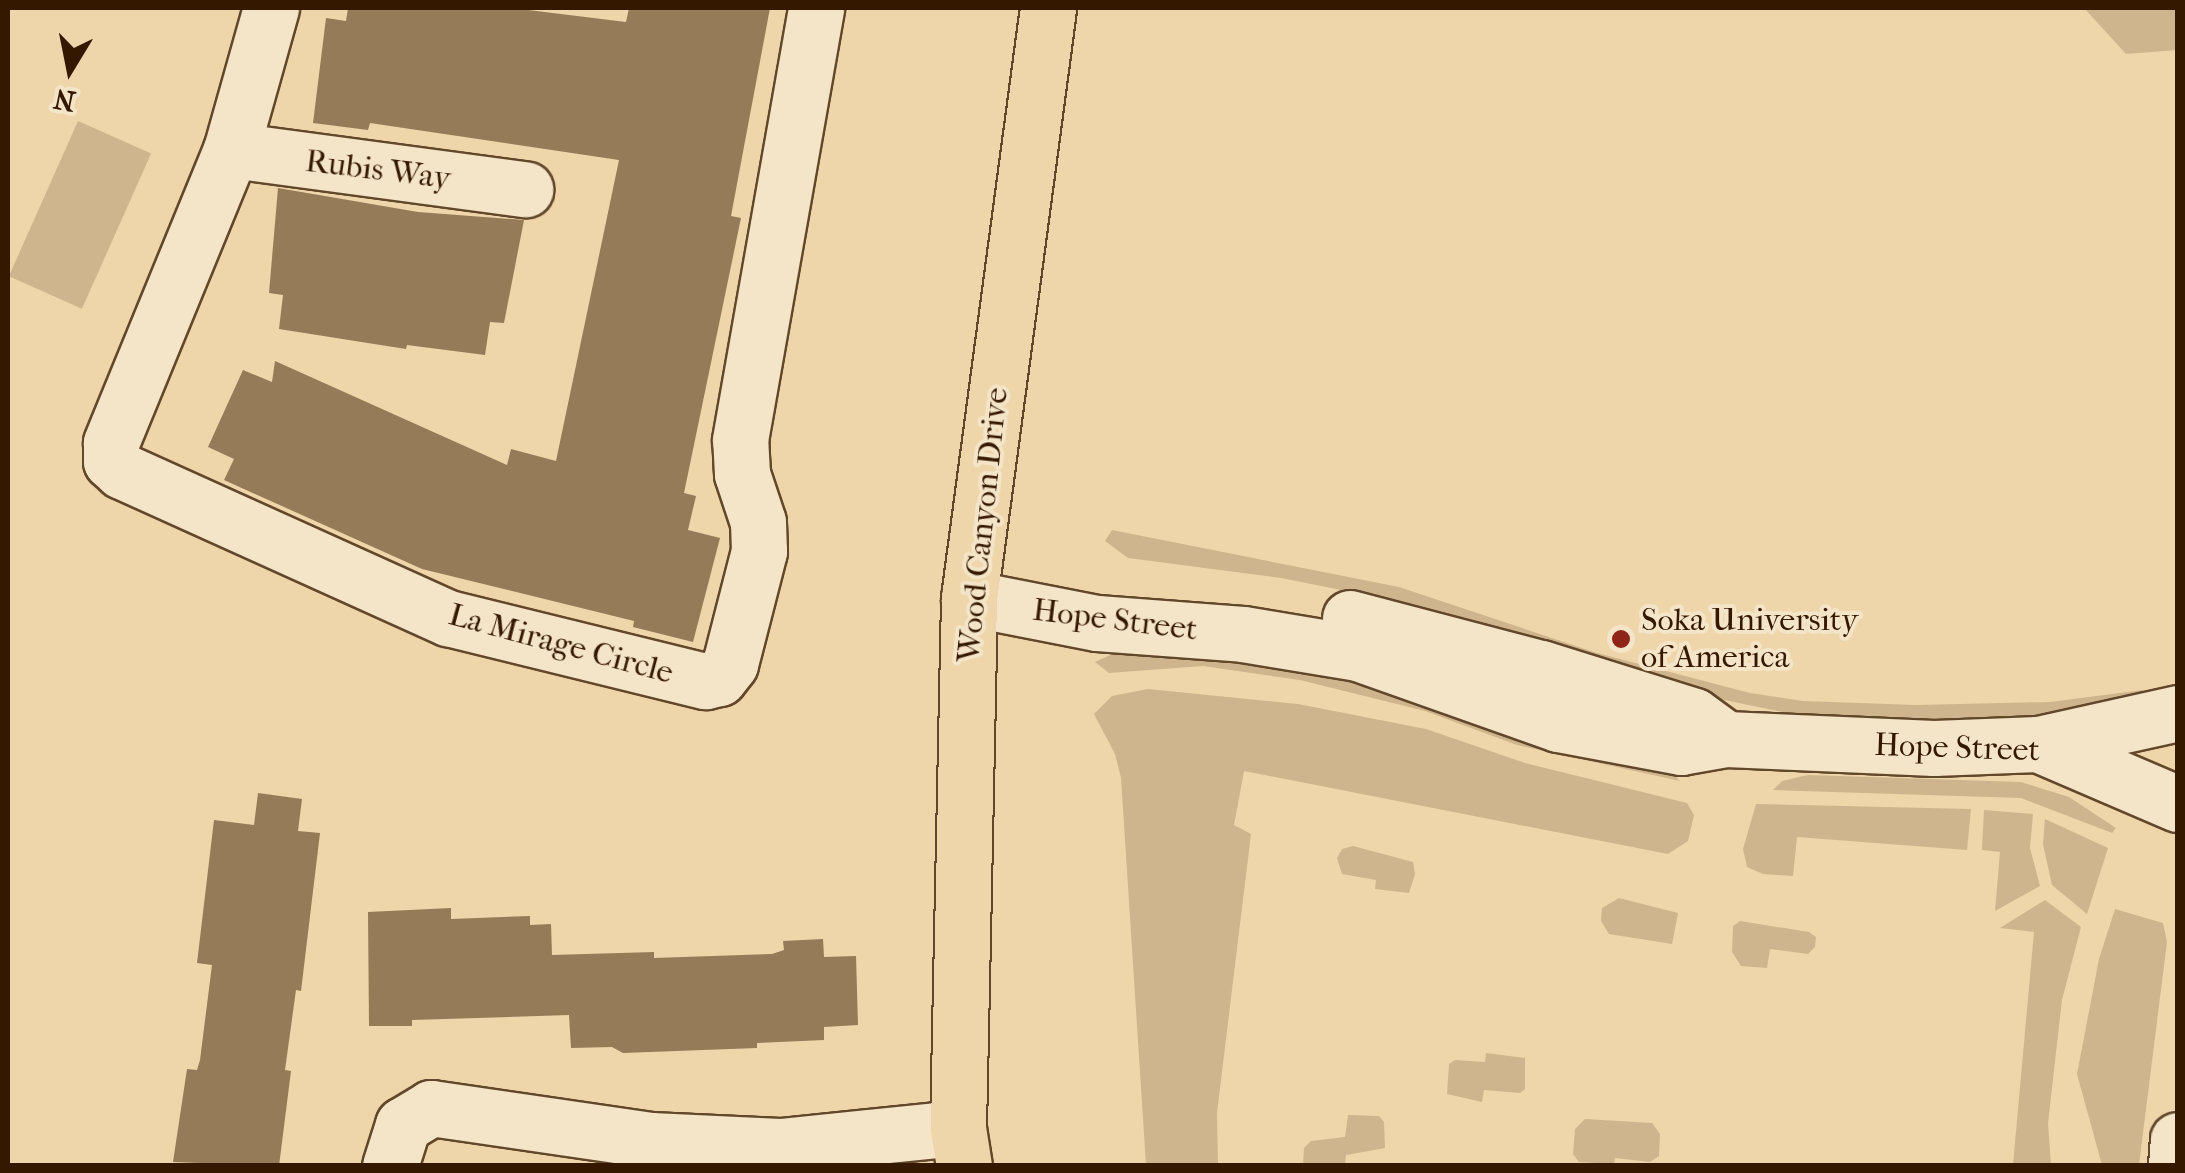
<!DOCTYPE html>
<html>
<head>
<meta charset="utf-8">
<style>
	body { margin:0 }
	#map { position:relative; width:2185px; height:1173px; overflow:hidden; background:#eed5aa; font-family:"IM FELL French Canon",serif }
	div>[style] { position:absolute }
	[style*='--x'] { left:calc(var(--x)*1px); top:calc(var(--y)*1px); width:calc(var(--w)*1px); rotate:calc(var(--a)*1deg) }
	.green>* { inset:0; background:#ceb58d; transform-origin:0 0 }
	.building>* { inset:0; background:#957b58 }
	.roads { filter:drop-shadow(2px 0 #62482a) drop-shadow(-2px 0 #62482a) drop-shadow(0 2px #62482a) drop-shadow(0 -2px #62482a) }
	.minor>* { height:55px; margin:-27.5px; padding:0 27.5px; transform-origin:27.5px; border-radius:27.5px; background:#f4e4c8 }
	.major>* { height:55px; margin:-27.5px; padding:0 27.5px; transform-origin:27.5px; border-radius:27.5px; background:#eed5aa }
	.dots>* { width:28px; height:28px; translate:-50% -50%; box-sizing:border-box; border:5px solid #f4e4c8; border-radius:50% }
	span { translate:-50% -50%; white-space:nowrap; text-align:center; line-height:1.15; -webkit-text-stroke:8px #f4e4c8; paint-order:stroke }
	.street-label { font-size:32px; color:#341900 }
	.poi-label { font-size:32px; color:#341900 }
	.left { translate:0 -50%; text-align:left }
	.frame { position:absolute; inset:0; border:10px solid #341900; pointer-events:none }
	.north { position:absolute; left:20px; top:20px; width:100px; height:100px; -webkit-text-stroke:8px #f4e4c8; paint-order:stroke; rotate:190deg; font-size:28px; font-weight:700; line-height:40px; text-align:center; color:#341900 }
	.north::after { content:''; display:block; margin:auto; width:35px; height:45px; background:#341900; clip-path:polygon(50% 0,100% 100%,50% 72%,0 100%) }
</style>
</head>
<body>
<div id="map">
	<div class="green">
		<i style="clip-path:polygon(2084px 8px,2177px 8px,2177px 50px,2126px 54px)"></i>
		<i style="left:78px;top:121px;width:80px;height:170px;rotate:24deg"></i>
		<i style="clip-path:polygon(1112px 530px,1399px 587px,1597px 653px,1750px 693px,1803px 701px,1916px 705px,2050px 702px,2143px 690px,2137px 705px,2096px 713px,1991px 721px,1802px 716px,1666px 688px,1391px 600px,1281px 578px,1128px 558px,1105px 541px)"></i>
		<i style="clip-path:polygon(1119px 651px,1205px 652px,1371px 682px,1669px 771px,1680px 781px,1517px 745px,1425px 711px,1300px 680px,1203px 666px,1109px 673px,1095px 662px)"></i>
		<i style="clip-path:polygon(1148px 689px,1298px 704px,1426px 729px,1525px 763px,1687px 803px,1694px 815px,1688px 841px,1668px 854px,1244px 771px,1234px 825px,1251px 834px,1217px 1113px,1218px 1165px,1146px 1165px,1121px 778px,1115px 754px,1094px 714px,1112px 696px)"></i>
		<i style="clip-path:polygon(1808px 775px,2021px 782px,2069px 797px,2116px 828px,2112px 833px,2021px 798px,1773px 790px,1782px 781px)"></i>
		<i style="clip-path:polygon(1756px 804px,1971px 809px,1967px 850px,1797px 837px,1793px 876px,1763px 874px,1747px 867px,1743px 849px)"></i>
		<i style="clip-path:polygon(1984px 810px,2033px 814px,2030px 848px,2040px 886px,1995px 911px,2000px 852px,1982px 850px)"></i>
		<i style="clip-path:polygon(2045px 819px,2108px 848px,2087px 914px,2052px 885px,2043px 844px)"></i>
		<i style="clip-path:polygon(1353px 846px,1413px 862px,1415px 874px,1409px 893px,1375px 889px,1376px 880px,1342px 874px,1337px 858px,1342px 849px)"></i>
		<i style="clip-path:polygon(1619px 898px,1678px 913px,1672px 944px,1609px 934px,1601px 921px,1602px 908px)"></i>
		<i style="clip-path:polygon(2045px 900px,2081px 927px,2062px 1000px,2048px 1123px,2051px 1165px,2013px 1165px,2034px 932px,2000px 928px)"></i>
		<i style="clip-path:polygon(2115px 909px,2163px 923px,2167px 942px,2139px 1165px,2102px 1165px,2077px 1074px,2099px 959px)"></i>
		<i style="clip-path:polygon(1740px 921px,1809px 932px,1816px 937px,1815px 947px,1808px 954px,1770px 949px,1767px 968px,1741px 966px,1732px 952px,1733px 926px)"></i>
		<i style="clip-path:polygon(1486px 1053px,1525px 1058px,1525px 1089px,1520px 1093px,1484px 1090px,1482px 1102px,1447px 1094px,1449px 1064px,1455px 1060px,1485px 1062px)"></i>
		<i style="clip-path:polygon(1348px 1115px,1379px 1116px,1384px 1122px,1385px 1148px,1346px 1155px,1345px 1165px,1303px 1165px,1304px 1148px,1311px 1141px,1345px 1137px)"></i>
		<i style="clip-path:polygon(1585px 1119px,1652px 1123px,1660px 1134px,1659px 1156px,1650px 1162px,1615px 1158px,1614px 1164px,1579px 1162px,1573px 1154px,1575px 1129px)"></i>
	</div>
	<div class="building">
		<i style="clip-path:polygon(348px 8px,512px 8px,626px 22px,629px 8px,770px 8px,731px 216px,741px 218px,684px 493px,696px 496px,688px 530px,720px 538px,693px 642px,633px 627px,634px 621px,422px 569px,224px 480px,234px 459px,208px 447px,243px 370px,272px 382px,275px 361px,507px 465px,511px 449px,556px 461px,619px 160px,370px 123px,368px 130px,313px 123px,326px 18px,346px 21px)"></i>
		<i style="clip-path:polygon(278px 188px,418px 212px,524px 220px,504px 323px,490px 322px,485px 355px,407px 345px,406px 349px,279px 329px,283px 295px,269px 293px)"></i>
		<i style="clip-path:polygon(258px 793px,302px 799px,298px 831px,320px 833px,301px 991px,296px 990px,285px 1070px,291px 1071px,279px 1166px,173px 1162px,187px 1069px,197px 1070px,200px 1060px,212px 965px,197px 963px,214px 820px,254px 825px)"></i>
		<i style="clip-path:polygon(451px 908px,451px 919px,530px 916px,530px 925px,551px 924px,552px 955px,654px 952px,654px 958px,772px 954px,784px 950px,783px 941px,823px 939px,824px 957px,856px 956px,858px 1025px,824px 1027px,824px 1040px,757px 1043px,757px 1048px,623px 1053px,612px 1047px,571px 1048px,569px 1015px,412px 1020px,412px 1026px,369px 1026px,368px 912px)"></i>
	</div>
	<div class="roads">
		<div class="minor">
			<i style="--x:271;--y:8;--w:148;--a:105.7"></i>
			<i style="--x:231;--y:150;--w:317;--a:112.3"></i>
			<i style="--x:111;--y:443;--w:18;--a:90"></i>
			<i style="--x:111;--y:461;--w:15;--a:42"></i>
			<i style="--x:122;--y:471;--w:358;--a:24.3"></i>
			<i style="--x:448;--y:618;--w:265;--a:13.8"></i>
			<i style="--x:705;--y:681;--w:14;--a:-12"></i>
			<i style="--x:719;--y:678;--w:18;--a:-52"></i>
			<i style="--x:730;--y:664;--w:117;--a:-75.6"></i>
			<i style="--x:759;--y:551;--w:29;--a:-92"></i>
			<i style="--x:758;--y:522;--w:51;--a:-108.4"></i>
			<i style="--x:742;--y:474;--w:34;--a:-93"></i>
			<i style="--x:740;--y:440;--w:439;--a:-80"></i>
			<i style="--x:231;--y:150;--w:297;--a:7.6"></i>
			<i style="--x:969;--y:598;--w:130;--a:11.1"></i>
			<i style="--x:1097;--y:623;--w:146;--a:4.3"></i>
			<i style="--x:1243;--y:634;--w:117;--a:9.4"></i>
			<i style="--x:1358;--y:653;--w:212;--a:19.5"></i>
			<i style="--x:1558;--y:724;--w:125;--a:10.6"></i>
			<i style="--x:1681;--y:747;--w:46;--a:-10.1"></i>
			<i style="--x:1726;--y:739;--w:208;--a:2.5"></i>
			<i style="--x:1934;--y:748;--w:104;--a:-2.2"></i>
			<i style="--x:2038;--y:744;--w:152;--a:23.2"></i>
			<i style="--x:1350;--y:618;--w:197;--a:14.7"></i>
			<i style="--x:1541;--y:668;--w:160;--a:17.4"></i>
			<i style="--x:1694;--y:716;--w:39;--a:36"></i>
			<i style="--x:2038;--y:744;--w:143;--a:-12.5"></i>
			<i style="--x:390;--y:1166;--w:43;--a:-72.4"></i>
			<i style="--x:403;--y:1125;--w:33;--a:-31"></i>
			<i style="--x:431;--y:1108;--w:222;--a:8.3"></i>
			<i style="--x:651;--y:1140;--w:129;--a:2.7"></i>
			<i style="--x:780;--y:1146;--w:179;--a:-5.8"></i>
			<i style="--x:2176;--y:1166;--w:26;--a:-86"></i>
		</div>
		<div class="major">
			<i style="--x:964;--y:1166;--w:38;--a:-99"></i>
			<i style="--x:958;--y:1128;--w:530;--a:-88.81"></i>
			<i style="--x:969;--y:598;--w:595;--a:-82.37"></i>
		</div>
	</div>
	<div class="dots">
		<i style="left:1621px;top:639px;background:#8f2418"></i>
	</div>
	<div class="street-label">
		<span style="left:378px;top:170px;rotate:7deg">Rubis Way</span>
		<span style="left:983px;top:525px;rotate:-84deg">Wood Canyon Drive</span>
		<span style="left:1115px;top:620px;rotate:7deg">Hope Street</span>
		<span style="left:561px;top:644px;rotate:15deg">La Mirage Circle</span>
		<span style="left:1957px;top:748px;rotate:2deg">Hope Street</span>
	</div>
	<div class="poi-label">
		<span class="left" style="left:1641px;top:639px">Soka University<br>of America</span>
	</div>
	<div class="frame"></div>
	<div class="north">N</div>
</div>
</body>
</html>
